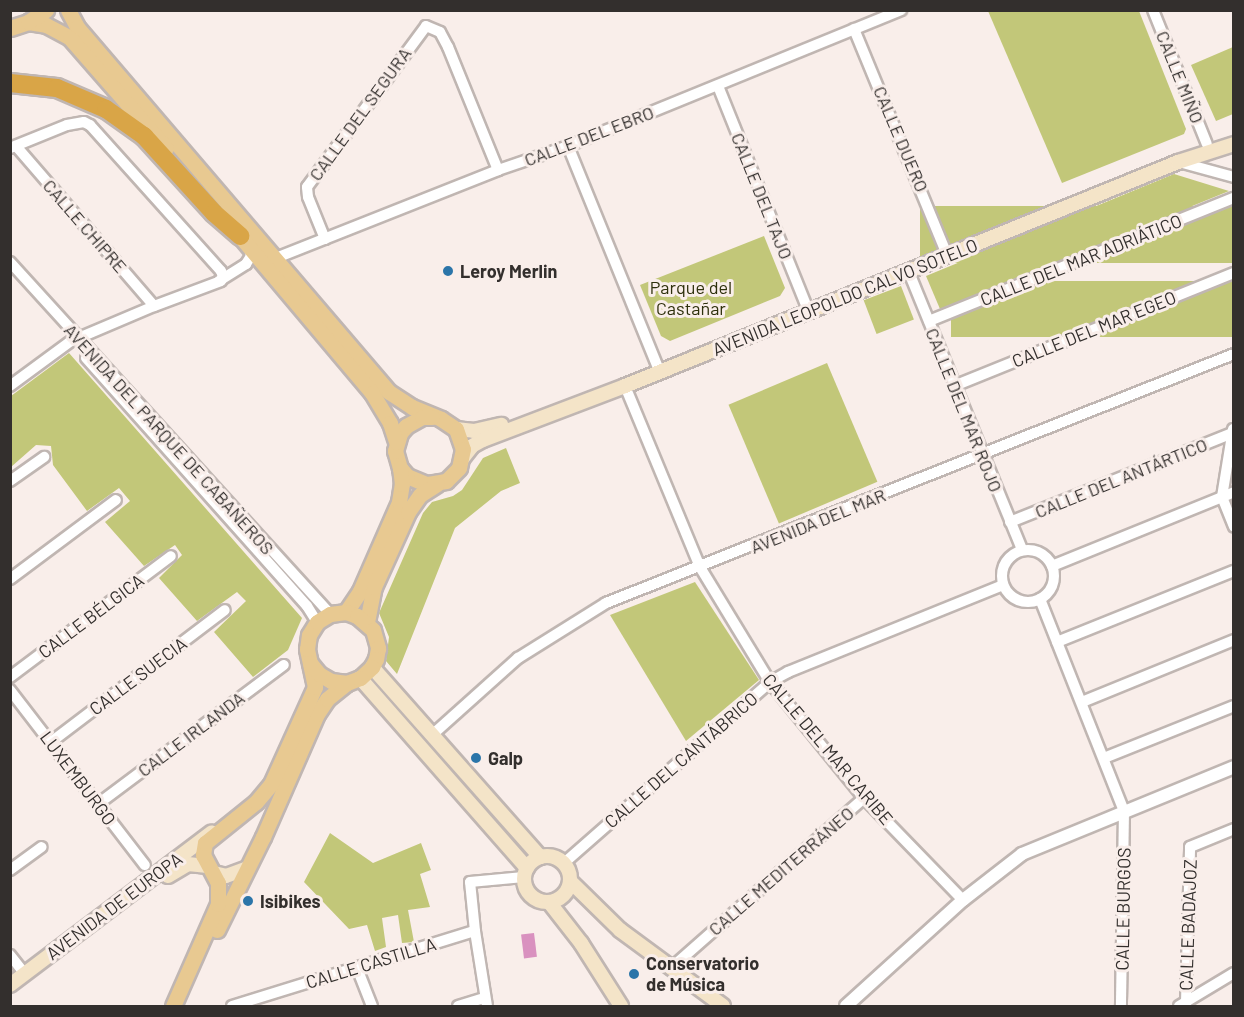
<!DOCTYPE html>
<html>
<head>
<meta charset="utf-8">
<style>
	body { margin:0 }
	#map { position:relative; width:1244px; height:1017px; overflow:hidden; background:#f9eeea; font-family:Barlow,sans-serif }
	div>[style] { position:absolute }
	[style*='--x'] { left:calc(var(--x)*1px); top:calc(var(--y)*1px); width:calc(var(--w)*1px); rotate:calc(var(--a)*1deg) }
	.green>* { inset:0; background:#c2c779; transform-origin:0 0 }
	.water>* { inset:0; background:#d991bf; transform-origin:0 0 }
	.roads { filter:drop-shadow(2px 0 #c0b6b2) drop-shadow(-2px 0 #c0b6b2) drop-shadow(0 2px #c0b6b2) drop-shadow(0 -2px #c0b6b2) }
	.minor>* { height:10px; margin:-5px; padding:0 5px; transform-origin:5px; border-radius:5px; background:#fff }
	.minor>.ring { margin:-5px; padding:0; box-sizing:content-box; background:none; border:10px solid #fff; border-radius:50% }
	.tertiary>* { height:12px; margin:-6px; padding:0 6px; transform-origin:6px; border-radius:6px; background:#fff }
	.secondary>* { height:14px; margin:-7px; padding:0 7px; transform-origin:7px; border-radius:7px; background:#f4e4c8 }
	.secondary>.ring { margin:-7px; padding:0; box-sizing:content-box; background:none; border:14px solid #f4e4c8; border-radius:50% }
	.primary>* { height:15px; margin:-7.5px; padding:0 7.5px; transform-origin:7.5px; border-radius:7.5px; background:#e8c991 }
	.motorway>* { height:18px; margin:-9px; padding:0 9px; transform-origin:9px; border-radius:9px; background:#d9a547 }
	.dots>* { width:16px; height:16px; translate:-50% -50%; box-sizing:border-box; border:3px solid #f9eeea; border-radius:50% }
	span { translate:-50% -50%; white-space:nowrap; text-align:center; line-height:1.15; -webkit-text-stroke:6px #f9eeea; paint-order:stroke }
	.street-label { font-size:18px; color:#332f2d }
	.poi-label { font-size:18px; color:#332f2d; font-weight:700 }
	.left { translate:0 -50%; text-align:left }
	.park-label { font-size:18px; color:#2e300c }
	.frame { position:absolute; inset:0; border:12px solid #332f2d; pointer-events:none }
</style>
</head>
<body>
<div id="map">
	<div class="green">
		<i style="clip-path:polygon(988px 11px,1139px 11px,1186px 129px,1184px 134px,1062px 183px)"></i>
		<i style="clip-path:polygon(1233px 47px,1233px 114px,1216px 121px,1191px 65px)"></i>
		<i style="clip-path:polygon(1174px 174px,1229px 191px,940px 309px,926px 276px)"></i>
		<i style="left:1233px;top:206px;width:57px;height:313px;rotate:90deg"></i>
		<i style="clip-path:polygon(764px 236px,785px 288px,780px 296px,670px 341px,661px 336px,640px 285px)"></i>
		<i style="left:1233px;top:281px;width:56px;height:282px;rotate:90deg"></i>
		<i style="left:901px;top:286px;width:36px;height:40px;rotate:69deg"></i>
		<i style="clip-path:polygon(69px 353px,302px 618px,288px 650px,253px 677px,214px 632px,246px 601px,237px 592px,197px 621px,159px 578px,182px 555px,175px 545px,144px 566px,105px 522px,130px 501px,119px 488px,87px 511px,53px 465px,51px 446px,36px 445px,11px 467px,11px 396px)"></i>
		<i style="left:827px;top:363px;width:129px;height:107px;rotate:67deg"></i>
		<i style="clip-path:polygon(506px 448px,520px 483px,501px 491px,455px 528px,397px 674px,386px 661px,389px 637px,379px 613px,423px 513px,432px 502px,453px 496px,462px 490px,483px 458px)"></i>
		<i style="clip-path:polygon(695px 582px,759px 680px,686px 741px,610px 615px)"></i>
		<i style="clip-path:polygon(330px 833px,373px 863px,421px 843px,431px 870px,420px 874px,430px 907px,408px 910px,414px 942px,402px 943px,398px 915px,382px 918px,386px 947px,375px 951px,367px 925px,349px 929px,304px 882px)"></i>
	</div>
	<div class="water">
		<i style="left:534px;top:933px;width:24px;height:13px;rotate:83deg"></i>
	</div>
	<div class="roads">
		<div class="minor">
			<i style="--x:1153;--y:10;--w:144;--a:68.1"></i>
			<i style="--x:854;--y:29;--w:239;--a:67.6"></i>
			<i style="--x:718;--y:86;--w:238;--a:68.1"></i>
			<i style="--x:16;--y:146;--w:211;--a:49.2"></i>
			<i style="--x:568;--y:146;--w:240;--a:67.9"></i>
			<i style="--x:10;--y:148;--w:61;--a:-22"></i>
			<i style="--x:67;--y:125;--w:17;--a:-10"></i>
			<i style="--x:84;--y:122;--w:7;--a:27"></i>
			<i style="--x:90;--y:125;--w:196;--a:48.1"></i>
			<i style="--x:221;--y:271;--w:6;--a:72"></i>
			<i style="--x:223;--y:277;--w:4;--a:117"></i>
			<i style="--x:221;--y:281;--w:72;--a:159.5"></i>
			<i style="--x:154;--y:306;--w:90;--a:157.1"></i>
			<i style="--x:71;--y:341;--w:76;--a:143.6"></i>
			<i style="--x:1179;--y:162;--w:57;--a:15.3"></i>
			<i style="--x:325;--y:239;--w:45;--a:-112"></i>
			<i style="--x:308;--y:197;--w:10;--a:-96"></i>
			<i style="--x:307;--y:187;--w:200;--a:-53.5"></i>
			<i style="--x:426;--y:26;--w:15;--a:23"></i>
			<i style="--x:440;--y:32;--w:17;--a:62"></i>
			<i style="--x:448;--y:47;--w:133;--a:67.9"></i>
			<i style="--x:276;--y:258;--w:239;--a:-21.6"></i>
			<i style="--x:498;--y:170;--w:74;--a:-18.9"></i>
			<i style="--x:568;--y:146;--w:360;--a:-22.2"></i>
			<i style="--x:10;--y:262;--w:476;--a:47.7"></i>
			<i style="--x:908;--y:270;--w:302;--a:67.8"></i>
			<i style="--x:219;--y:281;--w:32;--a:-32"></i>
			<i style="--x:246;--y:264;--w:9;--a:-58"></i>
			<i style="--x:251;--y:256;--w:9;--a:-103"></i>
			<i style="--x:929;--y:321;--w:329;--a:-22"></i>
			<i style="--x:86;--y:358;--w:332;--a:48.3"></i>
			<i style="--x:307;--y:606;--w:19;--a:58"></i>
			<i style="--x:625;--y:386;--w:196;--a:67.5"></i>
			<i style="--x:700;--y:567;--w:135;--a:58.7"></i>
			<i style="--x:770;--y:682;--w:149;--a:51"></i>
			<i style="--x:864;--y:798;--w:142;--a:45.9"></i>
			<i style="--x:954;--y:386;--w:302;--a:-22"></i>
			<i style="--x:1233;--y:429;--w:69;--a:99.2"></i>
			<i style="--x:1222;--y:497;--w:32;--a:68"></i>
			<i style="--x:10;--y:481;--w:42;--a:-35.2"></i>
			<i style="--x:1010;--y:522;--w:239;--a:-21.8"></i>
			<i class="ring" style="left:1002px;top:550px;width:42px;height:42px"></i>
			<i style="--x:1052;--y:566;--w:196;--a:-22.1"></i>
			<i style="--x:10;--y:579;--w:132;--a:-36.7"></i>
			<i style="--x:1040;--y:599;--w:228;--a:68.4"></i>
			<i style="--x:1124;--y:811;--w:195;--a:90.9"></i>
			<i style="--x:1057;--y:642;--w:191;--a:-21.9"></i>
			<i style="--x:10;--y:677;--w:201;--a:-36.9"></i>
			<i style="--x:10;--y:690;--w:221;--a:52.4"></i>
			<i style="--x:1082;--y:702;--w:164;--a:-22.2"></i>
			<i style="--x:431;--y:736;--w:117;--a:-41.9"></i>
			<i style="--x:518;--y:658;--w:104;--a:-32"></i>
			<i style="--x:606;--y:603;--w:676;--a:-21.63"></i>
			<i style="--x:51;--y:742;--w:218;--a:-37.2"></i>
			<i style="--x:1104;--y:758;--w:140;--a:-21.8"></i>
			<i style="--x:98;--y:804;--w:232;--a:-36.8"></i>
			<i style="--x:564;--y:863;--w:274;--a:-41.3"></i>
			<i style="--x:770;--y:682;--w:21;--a:-29"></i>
			<i style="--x:788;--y:672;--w:232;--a:-22"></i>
			<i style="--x:10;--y:870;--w:39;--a:-36"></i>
			<i style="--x:10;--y:955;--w:24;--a:52"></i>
			<i style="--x:357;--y:968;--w:41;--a:68.5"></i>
			<i style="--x:670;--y:969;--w:259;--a:-41.4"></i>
			<i style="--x:1186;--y:1003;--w:156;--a:-88.5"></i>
			<i style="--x:1190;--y:847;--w:48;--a:-22.2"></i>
			<i style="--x:232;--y:1006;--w:254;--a:-17.2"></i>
			<i style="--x:458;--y:1006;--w:28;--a:-17"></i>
			<i style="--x:487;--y:1006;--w:76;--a:-99.1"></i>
			<i style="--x:475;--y:931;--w:49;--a:-95.8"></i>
			<i style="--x:470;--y:882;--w:54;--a:-5.3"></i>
			<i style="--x:1179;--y:1006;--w:64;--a:-31"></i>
		</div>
		<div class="tertiary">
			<i style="--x:846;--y:1006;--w:158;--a:-42.2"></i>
			<i style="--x:963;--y:900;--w:75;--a:-37.9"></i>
			<i style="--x:1022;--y:854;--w:229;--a:-22.3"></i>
		</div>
		<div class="secondary">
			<i style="--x:456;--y:429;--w:18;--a:6"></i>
			<i style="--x:474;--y:431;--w:28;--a:-13"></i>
			<i style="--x:462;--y:459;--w:16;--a:-52"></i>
			<i style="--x:472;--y:446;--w:13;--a:-29"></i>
			<i style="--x:483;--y:440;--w:152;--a:-20.8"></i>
			<i style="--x:625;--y:386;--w:597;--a:-22.05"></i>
			<i style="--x:1178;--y:162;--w:59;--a:-17.8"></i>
			<i style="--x:372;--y:667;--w:254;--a:48.5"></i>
			<i style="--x:360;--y:678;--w:253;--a:48.7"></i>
			<i class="ring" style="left:524px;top:856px;width:32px;height:32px"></i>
			<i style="--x:214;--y:873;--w:12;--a:14"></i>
			<i style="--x:226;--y:876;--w:23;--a:-20"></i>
			<i style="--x:168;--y:876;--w:23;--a:-31"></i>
			<i style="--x:188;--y:864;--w:20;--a:6"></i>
			<i style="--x:570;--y:881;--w:70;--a:44.4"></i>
			<i style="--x:620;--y:930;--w:128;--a:36.4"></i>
			<i style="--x:549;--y:902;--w:52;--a:52"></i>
			<i style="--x:581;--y:943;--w:75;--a:57.6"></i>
			<i style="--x:10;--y:985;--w:253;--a:-37.1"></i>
		</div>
		<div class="primary">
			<i style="--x:68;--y:10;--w:19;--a:62"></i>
			<i style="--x:77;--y:27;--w:480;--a:49.5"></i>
			<i style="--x:389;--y:392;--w:27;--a:33"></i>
			<i style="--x:412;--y:407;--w:31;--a:22"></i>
			<i style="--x:441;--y:419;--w:18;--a:34"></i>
			<i style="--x:456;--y:429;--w:21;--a:71"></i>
			<i style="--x:463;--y:449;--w:19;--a:102"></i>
			<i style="--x:459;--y:468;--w:18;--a:135"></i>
			<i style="--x:446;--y:481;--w:20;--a:171"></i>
			<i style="--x:426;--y:484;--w:21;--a:-157"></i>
			<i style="--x:407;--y:476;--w:11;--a:-131"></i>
			<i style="--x:400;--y:468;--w:18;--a:-106"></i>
			<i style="--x:395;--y:451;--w:19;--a:-74"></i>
			<i style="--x:400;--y:433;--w:9;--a:-49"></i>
			<i style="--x:406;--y:426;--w:18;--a:-29"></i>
			<i style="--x:422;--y:417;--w:10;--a:0"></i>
			<i style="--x:28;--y:22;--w:18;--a:9"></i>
			<i style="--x:46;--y:25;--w:27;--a:28"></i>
			<i style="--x:70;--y:38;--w:146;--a:48.9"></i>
			<i style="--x:10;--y:28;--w:19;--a:-18"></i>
			<i style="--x:28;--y:22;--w:22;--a:-34"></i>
			<i style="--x:234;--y:229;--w:214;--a:49.9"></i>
			<i style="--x:372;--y:393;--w:35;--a:59"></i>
			<i style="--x:390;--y:423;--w:20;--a:72"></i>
			<i style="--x:346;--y:612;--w:25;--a:-56"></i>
			<i style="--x:360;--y:591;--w:97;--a:-66.3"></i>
			<i style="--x:399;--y:502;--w:18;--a:-81"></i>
			<i style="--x:402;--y:484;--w:16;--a:-97"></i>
			<i style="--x:367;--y:622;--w:36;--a:-79"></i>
			<i style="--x:374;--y:587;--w:82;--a:-65.6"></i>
			<i style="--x:408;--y:512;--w:21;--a:-55"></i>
			<i style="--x:420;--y:495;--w:20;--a:-33"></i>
			<i style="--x:217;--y:930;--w:104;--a:-63.7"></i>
			<i style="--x:263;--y:837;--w:134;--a:-66.3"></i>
			<i style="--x:317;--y:714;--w:18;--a:-56"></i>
			<i style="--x:327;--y:699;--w:26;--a:-39"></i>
			<i style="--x:173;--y:1006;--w:111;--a:-66.2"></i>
			<i style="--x:218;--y:904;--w:21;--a:-90"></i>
			<i style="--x:218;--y:883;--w:32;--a:-118"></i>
			<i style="--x:203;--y:855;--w:12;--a:-81"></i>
			<i style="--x:205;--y:843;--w:65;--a:-38.8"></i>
			<i style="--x:256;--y:802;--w:23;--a:-50"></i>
			<i style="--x:271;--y:784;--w:107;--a:-65.6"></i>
			<i style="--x:315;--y:687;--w:39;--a:-102"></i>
			<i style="--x:307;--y:649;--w:14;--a:-82"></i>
			<i style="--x:309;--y:635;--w:15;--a:-58"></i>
			<i style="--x:317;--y:622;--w:15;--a:-32"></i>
			<i style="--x:330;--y:614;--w:16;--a:-7"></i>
			<i style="--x:346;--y:612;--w:12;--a:20"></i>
			<i style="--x:357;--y:616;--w:21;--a:41"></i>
			<i style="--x:373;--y:630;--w:19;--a:74"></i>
			<i style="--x:378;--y:648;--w:11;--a:100"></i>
			<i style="--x:376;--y:659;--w:9;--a:117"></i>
			<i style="--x:372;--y:667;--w:16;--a:137"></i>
			<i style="--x:360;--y:678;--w:14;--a:159"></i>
			<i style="--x:347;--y:683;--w:16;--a:-173"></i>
			<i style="--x:331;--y:681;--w:14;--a:-150"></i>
			<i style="--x:319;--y:674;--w:14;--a:-129"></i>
		</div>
		<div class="motorway">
			<i style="--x:10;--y:83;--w:47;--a:6.1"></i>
			<i style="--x:57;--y:88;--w:53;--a:23.2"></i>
			<i style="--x:106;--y:109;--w:47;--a:35.4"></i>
			<i style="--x:144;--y:136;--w:104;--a:47.7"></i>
			<i style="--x:214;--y:213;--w:35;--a:41"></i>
		</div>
	</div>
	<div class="dots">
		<i style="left:448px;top:271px;background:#2b75a9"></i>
		<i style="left:476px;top:758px;background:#2b75a9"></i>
		<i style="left:248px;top:901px;background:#2b75a9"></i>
		<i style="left:634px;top:974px;background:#2b75a9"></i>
	</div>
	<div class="street-label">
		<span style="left:1180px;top:77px;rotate:68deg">CALLE MIÑO</span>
		<span style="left:360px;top:114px;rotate:-54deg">CALLE DEL SEGURA</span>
		<span style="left:589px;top:136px;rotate:-21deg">CALLE DEL EBRO</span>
		<span style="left:901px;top:139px;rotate:67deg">CALLE DUERO</span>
		<span style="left:762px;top:196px;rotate:68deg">CALLE DEL TAJO</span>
		<span style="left:85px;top:226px;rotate:49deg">CALLE CHIPRE</span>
		<span style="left:1081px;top:260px;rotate:-22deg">CALLE DEL MAR ADRIÁTICO</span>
		<span style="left:845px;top:297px;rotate:-22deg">AVENIDA LEOPOLDO CALVO SOTELO</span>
		<span style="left:1094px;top:329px;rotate:-22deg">CALLE DEL MAR EGEO</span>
		<span style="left:964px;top:410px;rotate:68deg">CALLE DEL MAR ROJO</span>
		<span style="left:169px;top:439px;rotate:48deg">AVENIDA DEL PARQUE DE CABAÑEROS</span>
		<span style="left:1121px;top:478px;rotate:-22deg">CALLE DEL ANTÁRTICO</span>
		<span style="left:818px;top:521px;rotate:-22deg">AVENIDA DEL MAR</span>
		<span style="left:91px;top:616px;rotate:-37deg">CALLE BÉLGICA</span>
		<span style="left:138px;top:676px;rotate:-37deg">CALLE SUECIA</span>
		<span style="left:191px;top:734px;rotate:-37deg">CALLE IRLANDA</span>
		<span style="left:828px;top:749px;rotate:50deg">CALLE DEL MAR CARIBE</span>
		<span style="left:681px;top:760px;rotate:-41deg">CALLE DEL CANTÁBRICO</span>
		<span style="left:78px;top:778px;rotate:53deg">LUXEMBURGO</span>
		<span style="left:781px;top:871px;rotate:-41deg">CALLE MEDITERRÁNEO</span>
		<span style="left:114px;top:906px;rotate:-37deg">AVENIDA DE EUROPA</span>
		<span style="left:1123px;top:909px;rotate:-89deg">CALLE BURGOS</span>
		<span style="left:1188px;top:925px;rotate:-88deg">CALLE BADAJOZ</span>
		<span style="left:371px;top:963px;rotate:-17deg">CALLE CASTILLA</span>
	</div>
	<div class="poi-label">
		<span class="left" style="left:460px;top:271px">Leroy Merlin</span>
		<span class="left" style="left:488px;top:758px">Galp</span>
		<span class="left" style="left:260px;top:901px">Isibikes</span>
		<span class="left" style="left:646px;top:974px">Conservatorio<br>de Música</span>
	</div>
	<div class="park-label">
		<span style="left:691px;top:298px">Parque del<br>Castañar</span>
	</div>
	<div class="frame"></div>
</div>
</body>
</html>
